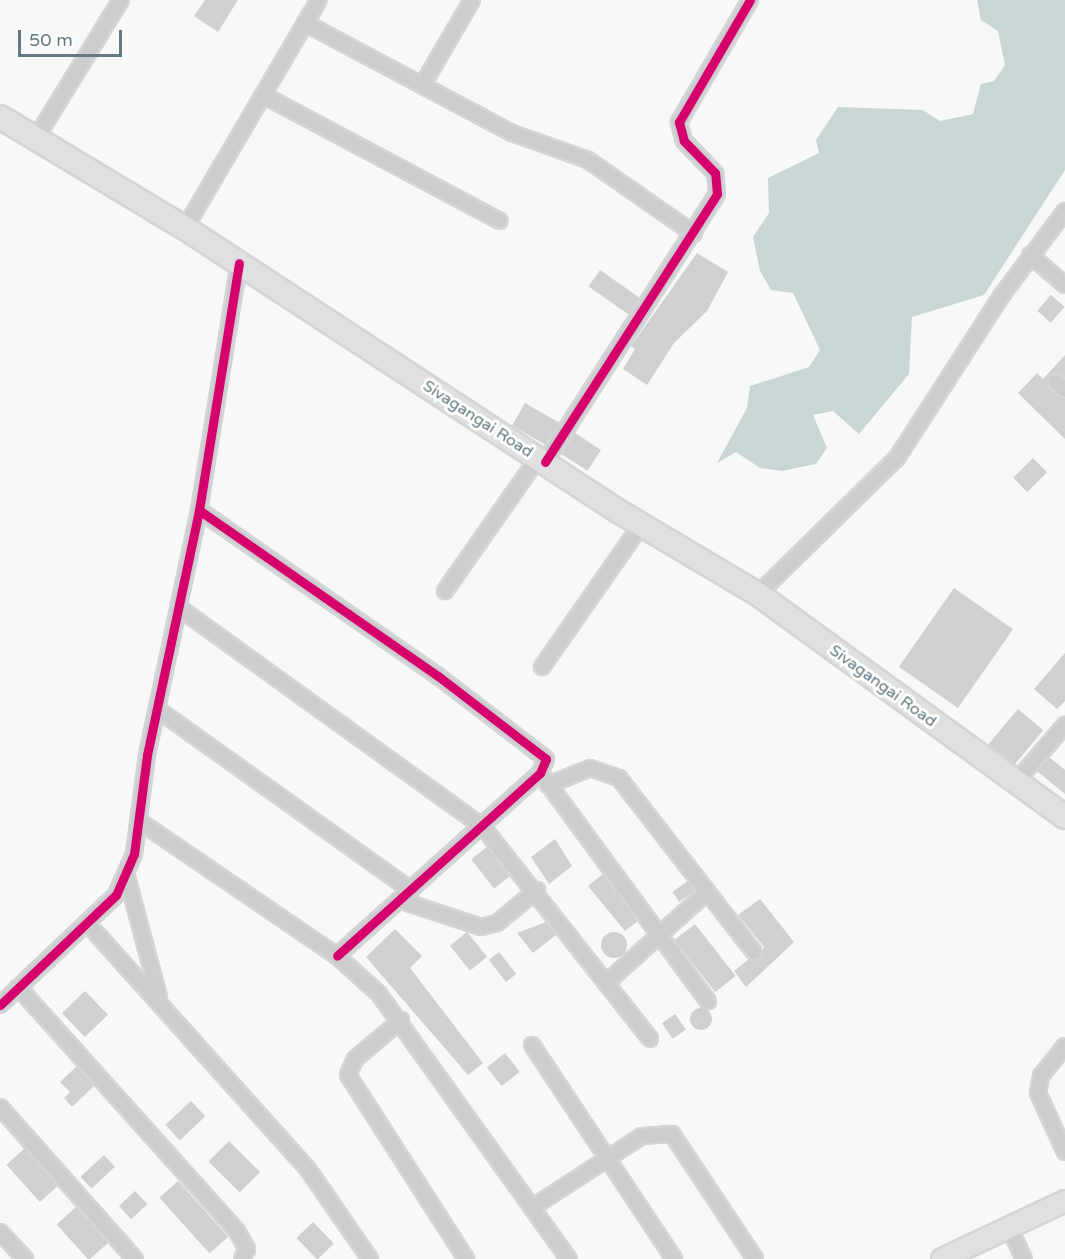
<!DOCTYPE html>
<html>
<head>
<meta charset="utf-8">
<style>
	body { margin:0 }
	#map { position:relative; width:1065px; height:1259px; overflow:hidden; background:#f8f8f8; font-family:"Varela Round",sans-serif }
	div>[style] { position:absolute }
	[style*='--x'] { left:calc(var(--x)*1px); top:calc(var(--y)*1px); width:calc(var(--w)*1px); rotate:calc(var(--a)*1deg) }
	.water>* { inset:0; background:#cad5d6 }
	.building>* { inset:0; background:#ced0d1; transform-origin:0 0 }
	.round { border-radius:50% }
	.roads { filter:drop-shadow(2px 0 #d4d5d6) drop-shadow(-2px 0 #d4d5d6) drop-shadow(0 2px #d4d5d6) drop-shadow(0 -2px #d4d5d6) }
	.street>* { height:14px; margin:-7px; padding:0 7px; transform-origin:7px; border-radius:7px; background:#cbcdce }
	.secondary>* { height:20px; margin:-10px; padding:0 10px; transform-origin:10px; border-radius:10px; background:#dfe0e1 }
	.primary>* { height:22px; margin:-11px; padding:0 11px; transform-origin:11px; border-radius:11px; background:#dfe0e1 }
	.cycleway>* { height:9px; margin:-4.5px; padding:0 4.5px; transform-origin:4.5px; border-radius:4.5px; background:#d6006c }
	span { translate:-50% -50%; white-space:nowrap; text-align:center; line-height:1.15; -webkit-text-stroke:6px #fff; paint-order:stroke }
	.street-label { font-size:16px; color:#647982 }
	.scale { position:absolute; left:18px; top:30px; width:104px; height:27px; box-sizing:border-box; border:3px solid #647982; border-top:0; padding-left:8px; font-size:18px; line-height:21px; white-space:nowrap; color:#647982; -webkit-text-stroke:4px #fff; paint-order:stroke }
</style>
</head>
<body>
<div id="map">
	<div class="water">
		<i style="clip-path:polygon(977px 0,1065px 0,1065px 170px,984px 295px,912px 317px,909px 374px,859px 434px,833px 411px,813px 415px,827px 448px,816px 464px,782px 471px,760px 468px,736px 452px,717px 463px,747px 408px,750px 386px,809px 367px,820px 350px,793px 293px,771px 290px,760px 271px,753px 237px,769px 213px,768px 178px,819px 153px,816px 140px,838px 107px,923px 110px,940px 121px,973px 114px,981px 84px,994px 81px,1005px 65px,998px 31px,981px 20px)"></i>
	</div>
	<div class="building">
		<i style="clip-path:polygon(205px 0,238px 0,218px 32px,194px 16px)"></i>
		<i style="clip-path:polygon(697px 253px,728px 272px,707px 311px,674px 343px,647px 385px,623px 369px,635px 349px,631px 346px)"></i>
		<i style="left:600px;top:270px;width:49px;height:20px;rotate:35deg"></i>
		<i style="left:1051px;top:295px;width:18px;height:21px;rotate:41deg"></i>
		<i style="clip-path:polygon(1065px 355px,1065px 378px,1054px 373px,1047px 381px,1065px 399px,1065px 439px,1018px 393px,1037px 373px,1043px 379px)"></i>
		<i style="left:525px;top:403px;width:39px;height:26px;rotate:30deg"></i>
		<i style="left:575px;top:433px;width:31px;height:25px;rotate:33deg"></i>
		<i style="left:1033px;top:458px;width:20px;height:28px;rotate:45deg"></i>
		<i style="left:954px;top:588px;width:72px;height:96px;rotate:35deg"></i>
		<i style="clip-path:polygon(1065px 653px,1065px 701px,1057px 709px,1034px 689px)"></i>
		<i style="left:1018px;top:709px;width:33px;height:46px;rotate:40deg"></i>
		<i style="clip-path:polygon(1049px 757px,1065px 770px,1065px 794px,1037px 771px)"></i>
		<i style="clip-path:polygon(555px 839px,572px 866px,549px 884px,531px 857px)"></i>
		<i style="left:487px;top:847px;width:37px;height:20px;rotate:52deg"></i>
		<i style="clip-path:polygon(603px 874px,638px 921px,625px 931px,588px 886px)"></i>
		<i style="left:688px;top:881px;width:12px;height:19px;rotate:55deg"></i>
		<i style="clip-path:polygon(760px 899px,794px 942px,746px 987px,734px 971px,749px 959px,760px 959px,764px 947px,738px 915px)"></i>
		<i style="clip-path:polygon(546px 922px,556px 935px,533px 953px,517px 933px)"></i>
		<i style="left:695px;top:924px;width:66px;height:26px;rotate:52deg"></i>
		<i style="clip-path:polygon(395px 929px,422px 956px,410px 968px,483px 1063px,468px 1075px,366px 957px)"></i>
		<i class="round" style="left:601px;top:932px;width:26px;height:26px"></i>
		<i style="left:467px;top:932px;width:32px;height:22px;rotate:51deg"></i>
		<i style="left:499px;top:952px;width:28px;height:13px;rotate:52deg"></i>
		<i style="left:85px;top:991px;width:33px;height:32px;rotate:46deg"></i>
		<i class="round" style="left:690px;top:1008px;width:22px;height:22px"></i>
		<i style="left:675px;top:1014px;width:19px;height:16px;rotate:55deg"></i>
		<i style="left:505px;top:1053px;width:24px;height:23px;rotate:52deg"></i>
		<i style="clip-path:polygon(77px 1066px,94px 1086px,72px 1107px,64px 1098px,70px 1092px,60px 1082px)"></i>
		<i style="left:191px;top:1101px;width:21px;height:35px;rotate:47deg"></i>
		<i style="left:229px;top:1141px;width:44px;height:29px;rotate:45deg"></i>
		<i style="left:25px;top:1148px;width:50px;height:25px;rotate:48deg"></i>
		<i style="left:104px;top:1155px;width:16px;height:32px;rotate:47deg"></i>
		<i style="left:178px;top:1181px;width:75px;height:25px;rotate:48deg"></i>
		<i style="left:135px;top:1191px;width:18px;height:22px;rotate:47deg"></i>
		<i style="left:76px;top:1207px;width:48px;height:26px;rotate:48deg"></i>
		<i style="left:313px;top:1222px;width:30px;height:23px;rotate:46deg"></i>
	</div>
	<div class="roads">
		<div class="street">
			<i style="--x:305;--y:23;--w:234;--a:28"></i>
			<i style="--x:512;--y:133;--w:81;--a:19.6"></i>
			<i style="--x:588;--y:160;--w:129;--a:34.9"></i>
			<i style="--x:423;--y:84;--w:97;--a:-59.7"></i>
			<i style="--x:263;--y:95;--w:268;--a:28"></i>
			<i style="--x:36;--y:138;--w:162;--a:-58.4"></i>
			<i style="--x:185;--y:228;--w:264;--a:-59.6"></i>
			<i style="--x:1030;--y:255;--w:46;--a:40.6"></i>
			<i style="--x:1056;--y:382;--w:12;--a:42"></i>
			<i style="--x:545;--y:462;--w:318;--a:-57.3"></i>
			<i style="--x:717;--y:194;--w:21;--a:-95"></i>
			<i style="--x:715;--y:173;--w:45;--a:-134.1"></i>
			<i style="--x:684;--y:141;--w:20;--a:-105"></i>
			<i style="--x:679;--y:122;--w:141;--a:-59.8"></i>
			<i style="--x:199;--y:510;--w:291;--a:34.8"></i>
			<i style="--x:438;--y:676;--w:136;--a:37.5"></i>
			<i style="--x:546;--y:759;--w:15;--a:113"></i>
			<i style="--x:540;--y:773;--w:273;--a:138"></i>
			<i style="--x:445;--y:591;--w:162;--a:-55"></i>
			<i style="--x:758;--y:594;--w:194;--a:-44.4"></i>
			<i style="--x:897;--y:458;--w:194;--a:-57.2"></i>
			<i style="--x:1002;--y:295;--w:105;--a:-53.1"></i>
			<i style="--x:178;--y:607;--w:375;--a:35.8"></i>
			<i style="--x:482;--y:826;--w:271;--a:51.7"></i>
			<i style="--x:542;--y:667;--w:173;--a:-55.1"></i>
			<i style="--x:157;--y:709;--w:312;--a:35.5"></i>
			<i style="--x:544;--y:778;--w:277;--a:53.7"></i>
			<i style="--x:1015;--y:783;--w:77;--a:-49.2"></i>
			<i style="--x:548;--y:785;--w:45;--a:-22"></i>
			<i style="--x:590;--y:768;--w:31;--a:19"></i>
			<i style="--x:619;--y:778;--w:220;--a:52.2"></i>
			<i style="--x:139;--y:821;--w:240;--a:34.3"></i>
			<i style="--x:337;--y:956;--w:57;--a:42.1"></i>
			<i style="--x:379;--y:994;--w:326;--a:54.4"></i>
			<i style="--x:127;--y:877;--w:124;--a:75.1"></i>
			<i style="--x:399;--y:900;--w:86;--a:18.2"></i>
			<i style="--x:481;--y:927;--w:16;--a:-14"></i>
			<i style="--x:497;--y:923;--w:52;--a:-39.5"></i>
			<i style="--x:87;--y:923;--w:329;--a:48.1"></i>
			<i style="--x:307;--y:1168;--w:111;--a:55.3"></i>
			<i style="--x:606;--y:983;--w:136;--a:-42"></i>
			<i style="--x:18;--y:987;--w:328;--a:48.1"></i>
			<i style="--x:237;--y:1231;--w:21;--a:61"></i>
			<i style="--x:247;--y:1249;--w:11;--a:117"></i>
			<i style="--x:0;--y:1005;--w:160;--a:-43.5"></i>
			<i style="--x:116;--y:895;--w:45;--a:-66.3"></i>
			<i style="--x:134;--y:854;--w:100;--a:-82.5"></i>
			<i style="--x:147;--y:755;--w:250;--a:-78"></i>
			<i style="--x:199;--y:510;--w:250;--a:-80.8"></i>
			<i style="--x:401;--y:1020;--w:60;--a:139.7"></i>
			<i style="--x:355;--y:1059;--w:17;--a:114"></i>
			<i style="--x:348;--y:1075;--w:219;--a:57.3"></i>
			<i style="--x:532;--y:1045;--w:257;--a:56.4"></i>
			<i style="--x:1065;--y:1046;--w:38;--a:129"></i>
			<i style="--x:1041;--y:1076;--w:17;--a:100"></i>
			<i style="--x:1038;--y:1093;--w:65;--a:65.4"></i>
			<i style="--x:0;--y:1107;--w:203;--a:48.4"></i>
			<i style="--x:533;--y:1207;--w:130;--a:-33.1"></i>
			<i style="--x:642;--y:1136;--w:30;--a:-4"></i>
			<i style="--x:672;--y:1134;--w:150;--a:56.4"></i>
			<i style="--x:1009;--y:1227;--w:35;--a:65"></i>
			<i style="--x:0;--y:1232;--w:37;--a:47"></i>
		</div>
		<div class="secondary">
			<i style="--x:942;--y:1259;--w:136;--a:-25.2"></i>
		</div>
		<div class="primary">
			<i style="--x:0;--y:117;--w:216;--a:31"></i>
			<i style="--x:185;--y:228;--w:517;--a:33.17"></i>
			<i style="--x:618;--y:511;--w:163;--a:30.7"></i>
			<i style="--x:758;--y:594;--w:379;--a:36"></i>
		</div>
	</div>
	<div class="cycleway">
		<i style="--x:545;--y:462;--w:318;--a:-57.3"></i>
		<i style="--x:717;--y:194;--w:21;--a:-95"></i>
		<i style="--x:715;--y:173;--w:45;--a:-134.1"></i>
		<i style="--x:684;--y:141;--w:20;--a:-105"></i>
		<i style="--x:679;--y:122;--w:141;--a:-59.8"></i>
		<i style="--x:199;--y:510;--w:291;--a:34.8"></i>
		<i style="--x:438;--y:676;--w:136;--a:37.5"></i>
		<i style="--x:546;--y:759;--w:15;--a:113"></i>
		<i style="--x:540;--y:773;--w:273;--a:138"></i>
		<i style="--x:0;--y:1005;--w:160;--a:-43.5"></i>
		<i style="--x:116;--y:895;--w:45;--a:-66.3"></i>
		<i style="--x:134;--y:854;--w:100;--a:-82.5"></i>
		<i style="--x:147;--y:755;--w:250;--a:-78"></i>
		<i style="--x:199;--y:510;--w:250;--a:-80.8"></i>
	</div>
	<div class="street-label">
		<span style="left:478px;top:419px;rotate:33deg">Sivagangai Road</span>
		<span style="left:883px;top:686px;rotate:36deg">Sivagangai Road</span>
	</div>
	<div class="scale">50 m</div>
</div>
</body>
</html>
